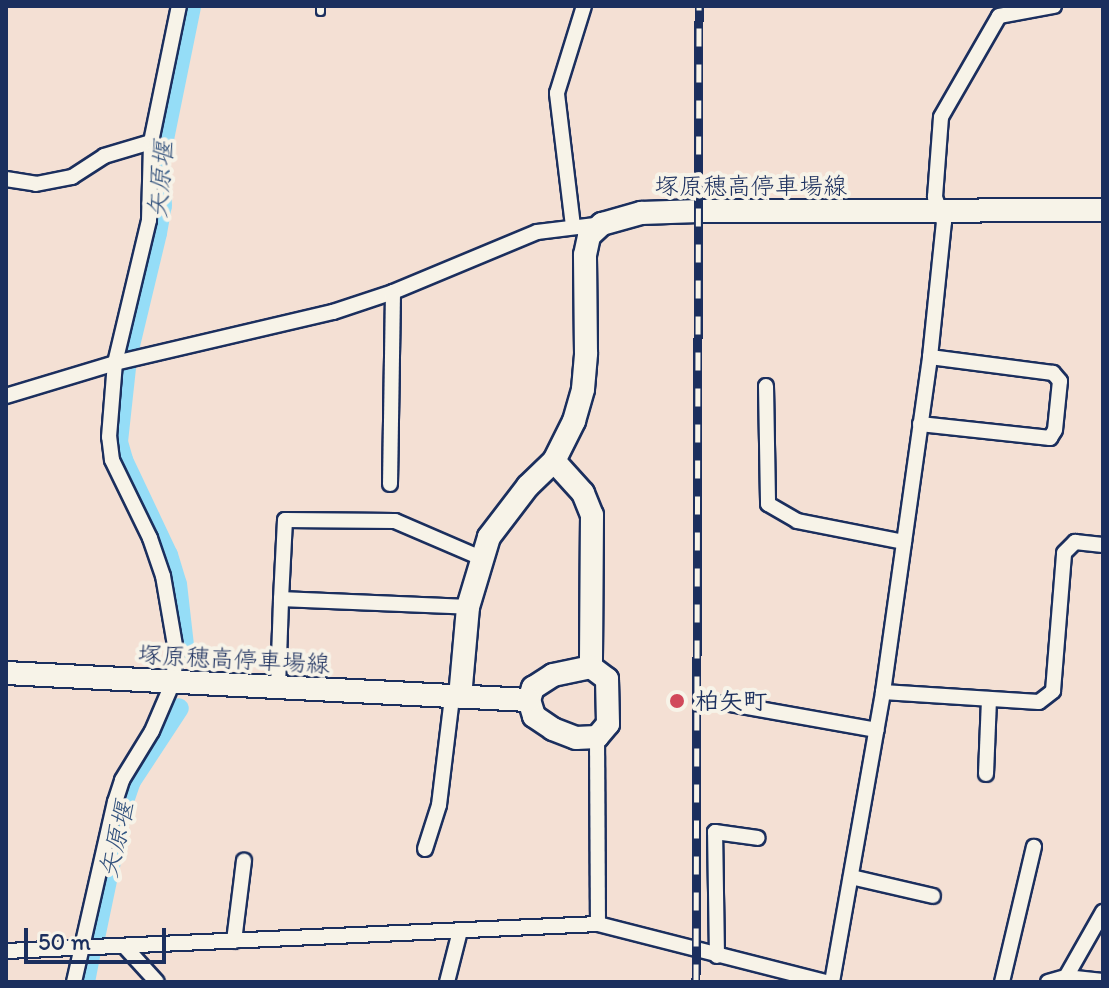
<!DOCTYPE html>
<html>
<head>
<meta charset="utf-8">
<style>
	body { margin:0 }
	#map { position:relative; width:1109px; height:988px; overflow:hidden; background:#f4e0d4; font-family:Itim,"Klee One",sans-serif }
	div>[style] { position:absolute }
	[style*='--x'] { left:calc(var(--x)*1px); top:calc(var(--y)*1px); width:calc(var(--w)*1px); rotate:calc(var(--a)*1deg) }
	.canal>* { height:20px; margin:-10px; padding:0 10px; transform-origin:10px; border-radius:10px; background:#95ddf7 }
	.roads { filter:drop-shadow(2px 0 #1b2f5e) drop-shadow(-2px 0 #1b2f5e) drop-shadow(0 2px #1b2f5e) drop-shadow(0 -2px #1b2f5e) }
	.lane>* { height:7px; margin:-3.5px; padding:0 3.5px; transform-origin:3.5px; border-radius:3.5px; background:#f7f3e8 }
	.street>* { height:14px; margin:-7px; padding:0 7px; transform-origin:7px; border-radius:7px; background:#f7f3e8 }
	.secondary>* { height:22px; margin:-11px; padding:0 11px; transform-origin:11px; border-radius:11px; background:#f7f3e8 }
	.rail>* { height:9px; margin-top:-4.5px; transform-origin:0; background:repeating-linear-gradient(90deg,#f7f3e8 0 18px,#1b2f5e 0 36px); box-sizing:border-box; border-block:2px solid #1b2f5e }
	.dots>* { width:22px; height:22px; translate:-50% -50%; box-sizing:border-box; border:4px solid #f7f3e8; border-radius:50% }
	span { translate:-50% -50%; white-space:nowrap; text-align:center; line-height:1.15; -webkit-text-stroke:8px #f7f3e8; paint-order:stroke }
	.street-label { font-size:24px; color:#1b2f5e }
	.poi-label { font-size:24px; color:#1b2f5e; font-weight:700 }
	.left { translate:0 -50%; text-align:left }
	.water-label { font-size:26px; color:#33527d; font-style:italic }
	.frame { position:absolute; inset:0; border:8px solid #1b2f5e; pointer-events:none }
	.scale { position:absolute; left:24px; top:928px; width:142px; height:36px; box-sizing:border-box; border:4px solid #1b2f5e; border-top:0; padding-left:10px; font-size:24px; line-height:28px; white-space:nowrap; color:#1b2f5e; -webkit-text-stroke:6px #f7f3e8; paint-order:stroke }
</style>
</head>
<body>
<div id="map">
	<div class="canal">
		<i style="--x:128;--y:354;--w:124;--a:-76.5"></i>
		<i style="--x:157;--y:233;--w:27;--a:-80"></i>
		<i style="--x:162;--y:206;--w:47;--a:-92.4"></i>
		<i style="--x:160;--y:159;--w:156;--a:-78.5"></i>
		<i style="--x:126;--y:368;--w:74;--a:96.2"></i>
		<i style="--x:118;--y:442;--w:19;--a:74"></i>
		<i style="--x:123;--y:460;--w:105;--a:64.7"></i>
		<i style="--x:168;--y:555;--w:30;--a:73"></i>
		<i style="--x:177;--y:584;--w:70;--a:83.5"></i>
		<i style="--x:95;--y:938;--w:137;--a:-78.2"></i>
		<i style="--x:123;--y:804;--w:24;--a:-71"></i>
		<i style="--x:131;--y:781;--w:87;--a:-56.7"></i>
		<i style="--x:85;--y:982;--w:31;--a:-79"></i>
	</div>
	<div class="roads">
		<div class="lane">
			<i style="--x:320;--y:11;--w:5;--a:-90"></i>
		</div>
		<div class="street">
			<i style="--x:6;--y:179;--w:30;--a:9"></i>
			<i style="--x:36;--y:184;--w:37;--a:-11"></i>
			<i style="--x:72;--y:177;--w:38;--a:-33"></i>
			<i style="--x:104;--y:156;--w:49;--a:-16.6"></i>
			<i style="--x:573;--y:226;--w:134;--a:-96.9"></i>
			<i style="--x:557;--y:93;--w:91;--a:-72.8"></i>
			<i style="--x:766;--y:386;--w:118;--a:89"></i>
			<i style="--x:768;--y:504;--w:34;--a:30"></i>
			<i style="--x:797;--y:521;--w:109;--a:11.1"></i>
			<i style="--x:6;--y:396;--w:114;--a:-16.8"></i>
			<i style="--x:115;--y:363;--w:224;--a:-13.2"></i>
			<i style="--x:333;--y:312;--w:63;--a:-18.4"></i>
			<i style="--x:393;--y:292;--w:156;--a:-22.6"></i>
			<i style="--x:537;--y:232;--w:65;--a:-7"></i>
			<i style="--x:920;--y:424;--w:131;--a:6.1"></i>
			<i style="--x:1050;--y:438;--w:9;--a:-58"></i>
			<i style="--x:1055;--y:430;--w:49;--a:-84.2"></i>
			<i style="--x:1060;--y:381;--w:11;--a:-131"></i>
			<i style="--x:1053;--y:373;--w:124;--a:-172.6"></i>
			<i style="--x:390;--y:484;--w:192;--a:-89.1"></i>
			<i style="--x:281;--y:599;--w:79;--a:-87.1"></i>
			<i style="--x:285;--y:520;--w:110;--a:0.5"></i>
			<i style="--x:395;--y:521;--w:94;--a:23.3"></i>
			<i style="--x:278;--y:687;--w:88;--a:-88"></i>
			<i style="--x:281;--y:599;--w:187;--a:2.4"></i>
			<i style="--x:883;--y:692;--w:156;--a:3.7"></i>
			<i style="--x:1039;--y:702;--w:18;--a:-38"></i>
			<i style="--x:1053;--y:691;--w:138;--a:-85.4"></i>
			<i style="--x:1064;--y:553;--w:16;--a:-45"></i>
			<i style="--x:1075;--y:542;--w:28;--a:6"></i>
			<i style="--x:725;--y:703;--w:154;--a:10.1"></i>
			<i style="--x:597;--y:737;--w:187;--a:89.7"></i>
			<i style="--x:986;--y:774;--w:75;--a:-87.7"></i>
			<i style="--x:425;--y:849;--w:46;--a:-72.3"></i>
			<i style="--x:439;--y:805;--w:109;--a:-83.1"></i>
			<i style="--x:851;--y:877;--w:84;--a:13"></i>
			<i style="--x:234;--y:941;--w:81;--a:-82.9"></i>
			<i style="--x:125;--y:947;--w:47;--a:47.6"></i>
			<i style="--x:6;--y:951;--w:593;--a:-2.61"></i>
			<i style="--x:598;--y:924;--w:234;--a:14.3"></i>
			<i style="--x:717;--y:956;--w:124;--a:-90.9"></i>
			<i style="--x:715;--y:832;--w:43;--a:7.9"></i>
			<i style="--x:1066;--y:977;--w:75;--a:-60.4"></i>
			<i style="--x:74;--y:982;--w:185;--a:-77.2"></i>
			<i style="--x:115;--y:802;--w:23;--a:-72"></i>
			<i style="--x:122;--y:780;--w:57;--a:-58.5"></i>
			<i style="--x:152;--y:731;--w:53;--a:-66.8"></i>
			<i style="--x:173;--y:682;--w:31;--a:-84"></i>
			<i style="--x:176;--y:651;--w:76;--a:-99.8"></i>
			<i style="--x:163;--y:576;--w:40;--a:-108.9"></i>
			<i style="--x:150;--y:538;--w:87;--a:-116"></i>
			<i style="--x:112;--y:460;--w:23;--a:-97"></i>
			<i style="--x:109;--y:437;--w:74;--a:-85.4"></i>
			<i style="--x:115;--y:363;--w:147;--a:-76.6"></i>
			<i style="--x:149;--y:220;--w:78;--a:-88.5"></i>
			<i style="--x:151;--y:142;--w:139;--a:-78.4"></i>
			<i style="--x:447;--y:982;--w:53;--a:-75.7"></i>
			<i style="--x:832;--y:982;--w:294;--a:-80"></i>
			<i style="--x:883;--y:692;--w:338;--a:-82"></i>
			<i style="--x:930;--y:357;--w:136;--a:-84.1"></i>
			<i style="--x:944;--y:222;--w:27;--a:-110"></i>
			<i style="--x:935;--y:197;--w:80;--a:-85.7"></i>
			<i style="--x:941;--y:117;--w:116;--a:-60.1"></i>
			<i style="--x:999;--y:16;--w:56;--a:-10.3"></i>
			<i style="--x:1002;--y:982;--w:139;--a:-76.7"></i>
			<i style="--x:1048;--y:982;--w:19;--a:-16"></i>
			<i style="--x:1066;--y:977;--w:37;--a:6"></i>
		</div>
		<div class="secondary">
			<i style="--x:554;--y:461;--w:43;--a:47.8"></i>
			<i style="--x:583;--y:493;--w:24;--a:68"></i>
			<i style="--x:592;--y:515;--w:152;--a:90.4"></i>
			<i style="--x:591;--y:667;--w:20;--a:37"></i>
			<i style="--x:607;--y:679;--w:45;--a:88.7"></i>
			<i style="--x:608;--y:724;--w:17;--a:130"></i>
			<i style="--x:597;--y:737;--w:21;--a:177"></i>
			<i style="--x:576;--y:738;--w:25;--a:-159"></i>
			<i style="--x:553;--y:729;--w:23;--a:-146"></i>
			<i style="--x:534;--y:716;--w:17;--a:-107"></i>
			<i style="--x:529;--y:700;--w:13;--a:-72"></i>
			<i style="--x:533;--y:688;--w:24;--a:-33"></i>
			<i style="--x:553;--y:675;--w:39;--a:-12"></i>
			<i style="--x:6;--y:673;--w:524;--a:2.96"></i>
			<i style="--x:460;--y:697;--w:90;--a:-84.9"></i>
			<i style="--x:468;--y:607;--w:73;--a:-73.3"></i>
			<i style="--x:489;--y:537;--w:64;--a:-52.6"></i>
			<i style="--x:528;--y:486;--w:36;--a:-44"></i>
			<i style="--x:554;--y:461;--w:45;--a:-63.4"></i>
			<i style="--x:574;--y:421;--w:33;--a:-74"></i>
			<i style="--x:583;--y:389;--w:36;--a:-85"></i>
			<i style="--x:586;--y:353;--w:98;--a:-90.6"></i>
			<i style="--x:585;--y:255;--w:19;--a:-78"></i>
			<i style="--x:589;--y:236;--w:18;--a:-43"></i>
			<i style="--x:602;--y:224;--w:41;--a:-15.8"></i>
			<i style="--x:641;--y:213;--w:58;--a:-2"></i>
			<i style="--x:699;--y:211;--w:404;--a:-0.1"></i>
		</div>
	</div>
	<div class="rail">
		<i style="--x:696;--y:982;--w:976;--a:-89.82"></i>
	</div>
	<div class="dots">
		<i style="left:677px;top:701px;background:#d1495b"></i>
	</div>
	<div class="street-label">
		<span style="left:751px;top:186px">塚原穂高停車場線</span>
		<span style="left:234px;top:659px;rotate:3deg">塚原穂高停車場線</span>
	</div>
	<div class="poi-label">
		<span class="left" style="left:695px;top:701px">柏矢町</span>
	</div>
	<div class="water-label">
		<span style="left:161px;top:180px;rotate:-85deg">矢原堰</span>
		<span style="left:117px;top:840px;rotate:-77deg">矢原堰</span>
	</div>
	<div class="frame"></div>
	<div class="scale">50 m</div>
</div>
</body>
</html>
